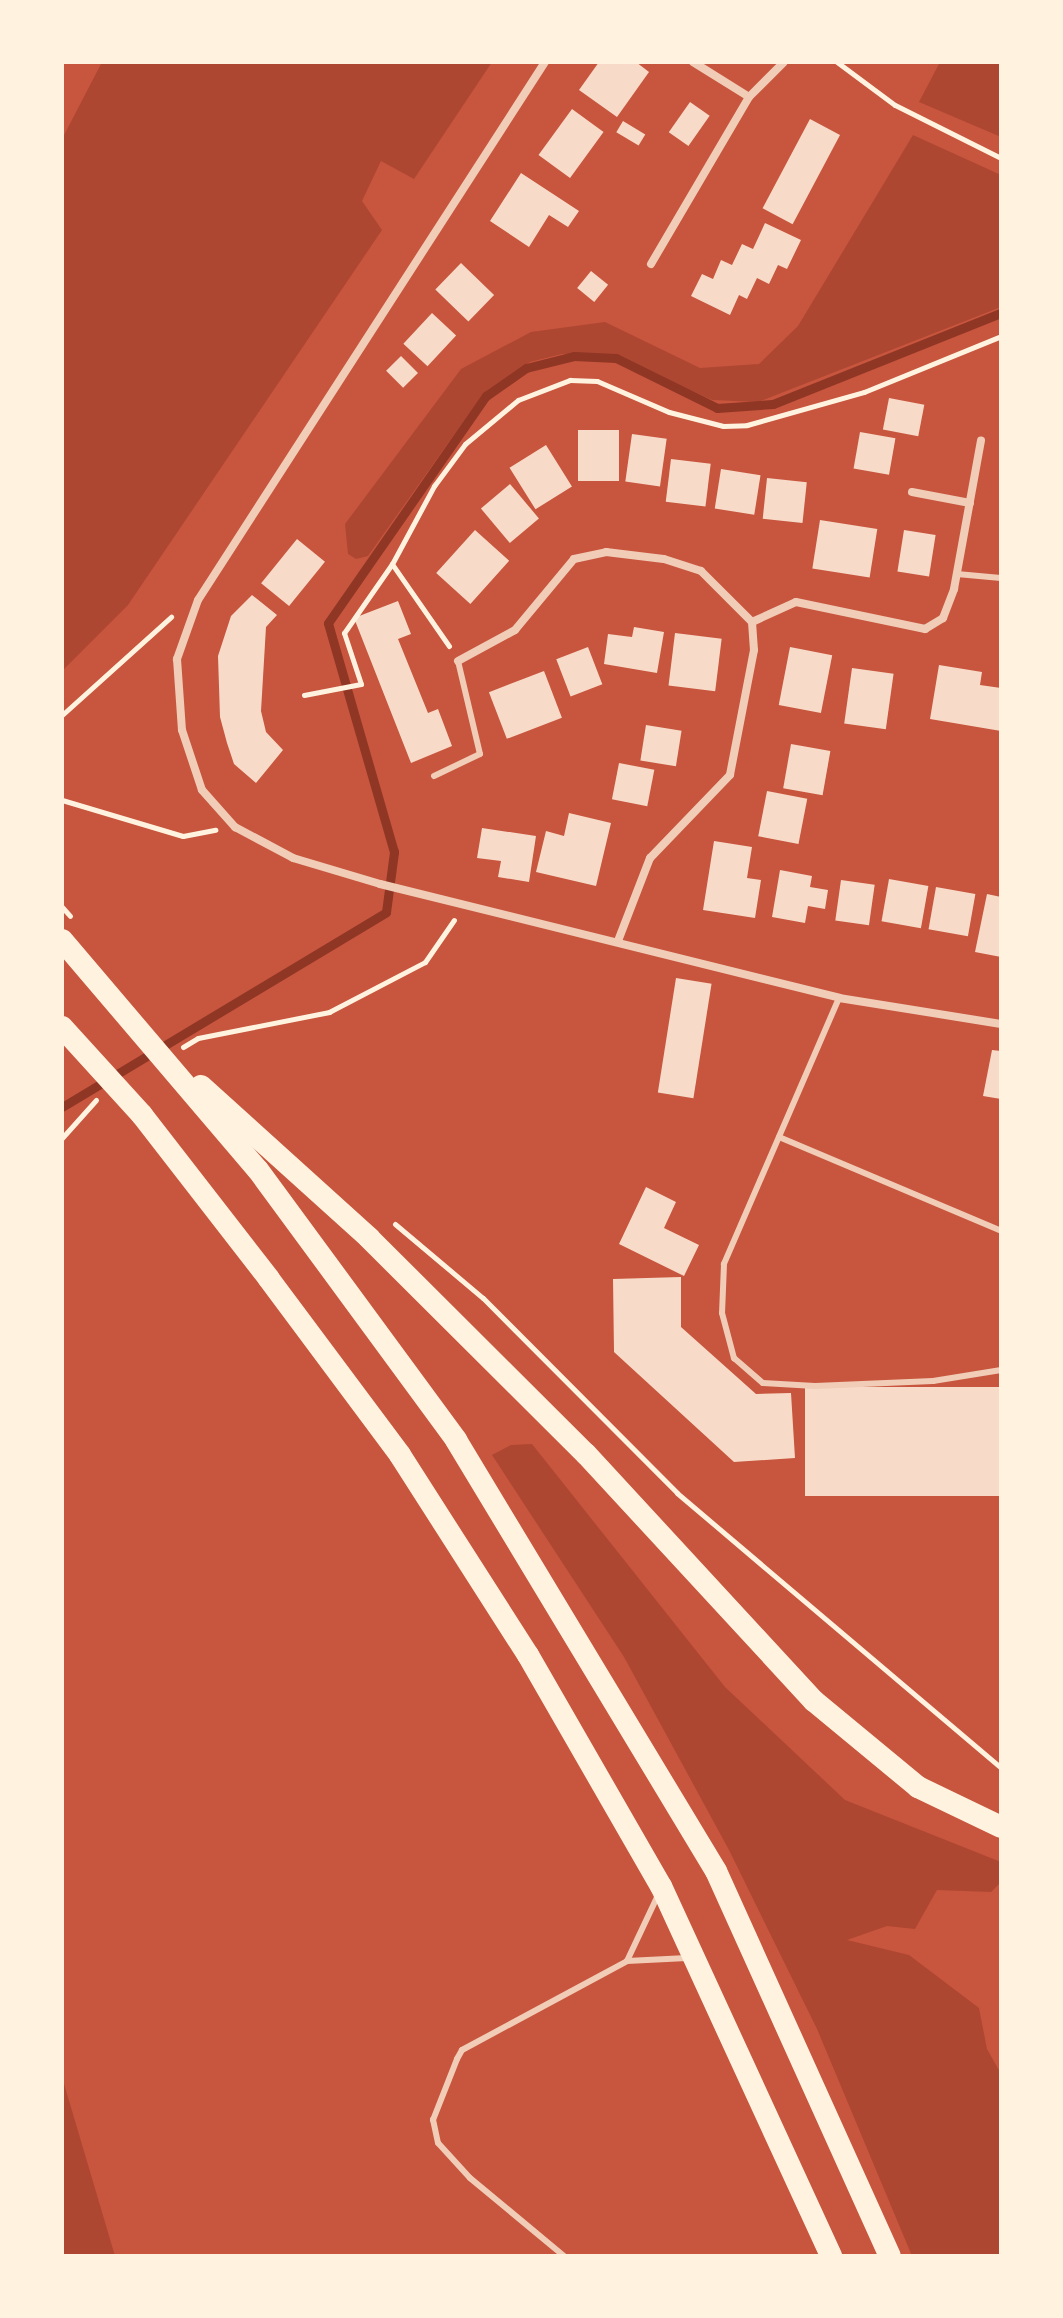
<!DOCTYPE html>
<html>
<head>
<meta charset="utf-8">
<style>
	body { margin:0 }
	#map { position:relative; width:1063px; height:2318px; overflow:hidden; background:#c8553d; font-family:Overpass,sans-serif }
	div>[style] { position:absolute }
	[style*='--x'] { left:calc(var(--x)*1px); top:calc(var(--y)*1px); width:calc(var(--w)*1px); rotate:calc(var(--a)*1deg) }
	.green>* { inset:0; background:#ae4732 }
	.stream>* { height:9px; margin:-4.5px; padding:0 4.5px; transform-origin:4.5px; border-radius:4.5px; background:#8f3625 }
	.building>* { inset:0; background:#f7dbc8; transform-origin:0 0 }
	.path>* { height:5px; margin:-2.5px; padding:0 2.5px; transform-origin:2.5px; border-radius:2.5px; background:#fff3e0 }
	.service>* { height:6px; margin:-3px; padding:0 3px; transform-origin:3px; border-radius:3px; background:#f1ccb7 }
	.minor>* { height:8px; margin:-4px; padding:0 4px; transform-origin:4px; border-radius:4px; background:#f1ccb7 }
	.trunk>* { height:22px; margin:-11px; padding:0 11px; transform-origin:11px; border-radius:11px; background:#fff3e0 }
	span { translate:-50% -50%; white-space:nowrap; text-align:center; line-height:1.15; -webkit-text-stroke:7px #fff3e0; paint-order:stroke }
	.frame { position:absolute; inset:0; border:64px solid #fff3e0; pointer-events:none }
</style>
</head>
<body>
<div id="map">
	<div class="green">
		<i style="clip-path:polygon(102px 62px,492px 62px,414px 179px,381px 161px,362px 201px,382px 230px,128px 605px,62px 671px,62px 139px)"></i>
		<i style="clip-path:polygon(940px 62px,1001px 62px,1001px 137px,919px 102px)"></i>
		<i style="clip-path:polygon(913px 135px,1001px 175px,1001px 307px,758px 402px,712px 400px,608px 354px,562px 354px,530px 362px,483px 394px,368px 556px,356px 559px,348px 554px,345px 524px,461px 369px,531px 332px,605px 322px,700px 368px,759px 364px,798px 326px)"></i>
		<i style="clip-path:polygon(532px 1444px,725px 1687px,845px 1800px,1001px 1862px,1001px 1882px,991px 1892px,937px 1890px,915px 1929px,887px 1926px,847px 1940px,909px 1955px,979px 2008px,987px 2049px,1001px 2074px,1001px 2256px,912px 2256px,817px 2029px,729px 1850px,624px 1657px,492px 1455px,511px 1445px)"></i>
		<i style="clip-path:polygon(62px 2077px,115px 2256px,62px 2256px)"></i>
	</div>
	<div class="stream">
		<i style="--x:62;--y:1107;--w:378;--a:-31"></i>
		<i style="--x:386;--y:912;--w:61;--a:-82.4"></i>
		<i style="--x:394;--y:852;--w:238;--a:-106.1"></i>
		<i style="--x:328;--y:623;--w:277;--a:-55.2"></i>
		<i style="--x:486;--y:396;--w:49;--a:-35"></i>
		<i style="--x:526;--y:368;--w:49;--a:-14"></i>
		<i style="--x:574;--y:356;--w:42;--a:2.7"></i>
		<i style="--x:616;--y:358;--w:113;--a:26.3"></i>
		<i style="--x:717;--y:408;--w:56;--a:-4.1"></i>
		<i style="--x:773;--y:404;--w:245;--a:-21.8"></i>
	</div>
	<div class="building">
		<i style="clip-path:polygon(599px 62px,636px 62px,649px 72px,617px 117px,579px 90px)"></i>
		<i style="left:690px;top:102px;width:24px;height:37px;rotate:35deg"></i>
		<i style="left:572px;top:109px;width:39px;height:57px;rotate:36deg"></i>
		<i style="left:810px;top:119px;width:34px;height:101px;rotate:28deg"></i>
		<i style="left:623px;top:121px;width:26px;height:13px;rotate:31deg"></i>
		<i style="clip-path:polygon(521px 173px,579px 211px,568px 227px,549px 215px,529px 247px,490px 221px)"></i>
		<i style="clip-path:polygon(765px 223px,801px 240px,787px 269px,778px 265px,769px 284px,757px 278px,747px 299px,739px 295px,730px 315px,691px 296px,702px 274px,713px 279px,721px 260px,732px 265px,742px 244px,753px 249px)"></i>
		<i style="left:461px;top:263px;width:46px;height:37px;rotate:44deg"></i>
		<i style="left:591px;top:271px;width:22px;height:22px;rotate:39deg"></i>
		<i style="left:432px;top:313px;width:33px;height:42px;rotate:43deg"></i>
		<i style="left:401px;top:356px;width:24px;height:21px;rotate:45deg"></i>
		<i style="left:889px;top:398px;width:36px;height:32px;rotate:11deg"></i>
		<i style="left:578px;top:430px;width:41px;height:51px"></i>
		<i style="left:860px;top:432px;width:36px;height:37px;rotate:10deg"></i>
		<i style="left:632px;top:434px;width:35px;height:48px;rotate:8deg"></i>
		<i style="left:546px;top:445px;width:49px;height:43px;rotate:58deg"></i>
		<i style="left:671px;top:459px;width:40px;height:43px;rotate:7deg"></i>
		<i style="left:721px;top:469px;width:40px;height:40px;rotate:9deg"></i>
		<i style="left:767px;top:478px;width:40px;height:41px;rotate:6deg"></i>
		<i style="left:510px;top:484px;width:45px;height:38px;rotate:50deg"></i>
		<i style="left:820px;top:520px;width:58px;height:49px;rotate:9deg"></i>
		<i style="left:475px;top:530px;width:46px;height:58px;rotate:42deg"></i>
		<i style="left:904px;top:530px;width:32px;height:42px;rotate:9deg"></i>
		<i style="left:297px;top:539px;width:36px;height:57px;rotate:39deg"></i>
		<i style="clip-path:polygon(252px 595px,277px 615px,266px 627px,261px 711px,266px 732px,283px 750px,256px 783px,234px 764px,227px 743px,220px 717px,218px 656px,231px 616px)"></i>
		<i style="clip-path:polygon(398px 601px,411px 634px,398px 639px,428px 713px,438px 709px,452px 746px,411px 763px,354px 618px)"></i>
		<i style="clip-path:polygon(634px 627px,664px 632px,657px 673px,604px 664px,608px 634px,632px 637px)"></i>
		<i style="left:675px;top:633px;width:47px;height:53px;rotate:7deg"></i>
		<i style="left:588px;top:647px;width:40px;height:34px;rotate:69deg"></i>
		<i style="left:790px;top:647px;width:43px;height:59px;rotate:11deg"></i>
		<i style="clip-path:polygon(939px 665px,982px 672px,980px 685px,1001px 688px,1001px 731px,930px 719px)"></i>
		<i style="left:852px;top:668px;width:42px;height:56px;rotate:8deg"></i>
		<i style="left:544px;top:671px;width:50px;height:59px;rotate:69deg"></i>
		<i style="left:646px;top:725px;width:36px;height:36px;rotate:9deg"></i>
		<i style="left:791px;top:744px;width:40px;height:45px;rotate:10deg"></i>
		<i style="left:619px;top:763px;width:36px;height:37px;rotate:11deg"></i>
		<i style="left:767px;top:791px;width:41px;height:46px;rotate:11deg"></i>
		<i style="clip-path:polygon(569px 813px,611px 823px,596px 886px,536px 872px,546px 831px,564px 836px)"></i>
		<i style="clip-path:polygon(482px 828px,536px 836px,529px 882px,498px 877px,501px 861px,477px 858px)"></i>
		<i style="clip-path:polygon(714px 841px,752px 847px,747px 878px,761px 880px,755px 918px,703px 910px)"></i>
		<i style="clip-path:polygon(780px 870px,812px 876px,810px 887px,828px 890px,825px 909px,808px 906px,805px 923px,772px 917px)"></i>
		<i style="left:889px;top:879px;width:40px;height:43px;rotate:10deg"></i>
		<i style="left:841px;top:880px;width:34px;height:41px;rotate:8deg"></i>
		<i style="left:936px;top:887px;width:40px;height:43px;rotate:10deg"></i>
		<i style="clip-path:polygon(987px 894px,1001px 897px,1001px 957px,975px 952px)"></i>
		<i style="left:676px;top:978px;width:36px;height:116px;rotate:9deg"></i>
		<i style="clip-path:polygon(992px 1050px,1001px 1051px,1001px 1099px,983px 1096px)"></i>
		<i style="clip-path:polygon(646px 1187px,676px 1202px,664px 1228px,699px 1245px,684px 1276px,619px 1244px)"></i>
		<i style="clip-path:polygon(681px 1277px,681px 1327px,756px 1394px,791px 1393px,795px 1458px,734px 1462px,614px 1352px,613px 1279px)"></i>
		<i style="left:1001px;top:1387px;width:109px;height:196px;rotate:90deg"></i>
	</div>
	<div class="path">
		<i style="--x:837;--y:62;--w:72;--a:36.6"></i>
		<i style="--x:895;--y:105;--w:119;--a:26.6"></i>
		<i style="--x:449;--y:646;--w:100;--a:-124.8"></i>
		<i style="--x:392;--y:564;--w:89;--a:-61.7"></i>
		<i style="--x:434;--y:486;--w:52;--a:-53.6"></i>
		<i style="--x:465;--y:444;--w:69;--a:-39.7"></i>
		<i style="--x:518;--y:400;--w:56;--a:-21"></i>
		<i style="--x:570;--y:380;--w:27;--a:2"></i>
		<i style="--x:597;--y:381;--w:78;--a:23.3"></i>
		<i style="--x:669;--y:412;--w:56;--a:14.5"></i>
		<i style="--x:723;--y:426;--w:24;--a:-2"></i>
		<i style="--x:747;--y:425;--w:122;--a:-15.8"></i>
		<i style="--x:864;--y:392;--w:148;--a:-22.2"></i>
		<i style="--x:304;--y:695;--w:58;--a:-10.9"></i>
		<i style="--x:361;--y:684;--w:54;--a:-108.4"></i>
		<i style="--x:344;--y:633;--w:84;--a:-55.2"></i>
		<i style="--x:62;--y:715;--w:147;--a:-42"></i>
		<i style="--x:62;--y:800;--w:126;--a:16.6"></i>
		<i style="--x:183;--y:836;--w:33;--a:-11"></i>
		<i style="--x:62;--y:907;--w:12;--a:48"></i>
		<i style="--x:183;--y:1047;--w:17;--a:-31"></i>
		<i style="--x:198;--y:1038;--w:134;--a:-11.2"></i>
		<i style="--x:329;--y:1012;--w:108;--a:-27.5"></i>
		<i style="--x:425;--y:962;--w:51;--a:-55.4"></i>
		<i style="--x:62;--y:1138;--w:51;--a:-48.2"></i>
		<i style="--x:395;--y:1224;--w:115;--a:40.1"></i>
		<i style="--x:483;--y:1298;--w:275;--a:45.1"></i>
		<i style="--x:677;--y:1493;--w:425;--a:40.3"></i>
	</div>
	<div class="service">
		<i style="--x:957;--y:574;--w:44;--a:5.2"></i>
		<i style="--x:434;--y:776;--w:51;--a:-25.6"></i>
		<i style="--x:480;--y:754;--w:96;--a:-103.3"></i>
		<i style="--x:839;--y:998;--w:290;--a:113.4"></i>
		<i style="--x:724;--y:1264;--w:49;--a:92.3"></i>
		<i style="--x:722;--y:1313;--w:47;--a:75.1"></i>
		<i style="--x:734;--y:1358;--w:38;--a:41"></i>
		<i style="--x:763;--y:1383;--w:52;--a:3.3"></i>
		<i style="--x:815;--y:1386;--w:118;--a:-2.4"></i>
		<i style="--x:933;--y:1381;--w:69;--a:-9.2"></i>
		<i style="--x:779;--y:1137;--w:241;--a:22.9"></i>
		<i style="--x:627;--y:1961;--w:73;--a:-64.8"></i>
		<i style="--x:564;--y:2256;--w:122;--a:-140.3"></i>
		<i style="--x:470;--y:2178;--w:47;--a:-132.4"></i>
		<i style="--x:438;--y:2143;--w:24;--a:-102"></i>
		<i style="--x:433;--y:2120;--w:66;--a:-68.5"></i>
		<i style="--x:457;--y:2059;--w:10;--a:-61"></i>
		<i style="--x:462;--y:2050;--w:187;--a:-28.3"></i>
		<i style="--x:627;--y:1961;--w:60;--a:-2.9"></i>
	</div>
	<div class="minor">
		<i style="--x:545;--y:62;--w:640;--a:122.82"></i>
		<i style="--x:198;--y:600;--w:63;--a:109.6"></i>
		<i style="--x:177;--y:659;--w:71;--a:86"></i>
		<i style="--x:182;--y:730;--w:63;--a:71.6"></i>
		<i style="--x:202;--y:790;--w:50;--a:48.3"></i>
		<i style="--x:235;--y:827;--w:66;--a:28.1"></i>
		<i style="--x:293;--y:858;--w:91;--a:16.6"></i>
		<i style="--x:380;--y:884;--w:473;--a:13.9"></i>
		<i style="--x:839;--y:998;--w:164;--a:9.1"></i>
		<i style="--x:693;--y:62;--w:66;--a:32"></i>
		<i style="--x:651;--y:264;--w:194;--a:-59.6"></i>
		<i style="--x:749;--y:97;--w:49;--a:-45"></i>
		<i style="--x:912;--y:492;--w:59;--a:10.7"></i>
		<i style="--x:752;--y:622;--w:48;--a:-24.4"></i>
		<i style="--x:796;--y:602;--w:132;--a:11.8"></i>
		<i style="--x:925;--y:629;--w:21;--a:-31"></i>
		<i style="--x:943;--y:618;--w:31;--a:-69"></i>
		<i style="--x:954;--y:589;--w:151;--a:-79.7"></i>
		<i style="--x:458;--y:661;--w:65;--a:-28.5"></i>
		<i style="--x:515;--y:630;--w:92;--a:-50.3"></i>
		<i style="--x:574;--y:559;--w:33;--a:-12"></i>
		<i style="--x:606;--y:552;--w:58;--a:6.9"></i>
		<i style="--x:664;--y:559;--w:39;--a:18"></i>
		<i style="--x:701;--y:571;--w:72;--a:45"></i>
		<i style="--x:752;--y:622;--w:28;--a:86"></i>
		<i style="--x:754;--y:650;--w:127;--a:100.9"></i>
		<i style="--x:730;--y:775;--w:115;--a:133.9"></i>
		<i style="--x:650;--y:858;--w:89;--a:111.1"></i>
	</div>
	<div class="trunk">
		<i style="--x:62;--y:940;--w:302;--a:49.6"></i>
		<i style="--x:258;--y:1170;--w:335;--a:53.7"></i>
		<i style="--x:456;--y:1440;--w:503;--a:58.9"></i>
		<i style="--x:716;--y:1871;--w:422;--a:65.7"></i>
		<i style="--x:62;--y:1027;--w:119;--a:47.7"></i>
		<i style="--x:142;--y:1115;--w:207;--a:52.2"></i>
		<i style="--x:269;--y:1279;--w:219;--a:53.3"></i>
		<i style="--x:400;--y:1455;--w:237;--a:57.4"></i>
		<i style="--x:528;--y:1655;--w:267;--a:60.1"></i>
		<i style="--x:661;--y:1886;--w:407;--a:65.3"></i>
		<i style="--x:201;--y:1086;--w:227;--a:42.1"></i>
		<i style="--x:369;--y:1238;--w:306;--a:44.9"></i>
		<i style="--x:586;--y:1454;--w:336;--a:47.3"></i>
		<i style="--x:814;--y:1701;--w:135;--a:39.6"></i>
		<i style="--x:918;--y:1787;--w:92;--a:25.7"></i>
	</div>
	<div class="frame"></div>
</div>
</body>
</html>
